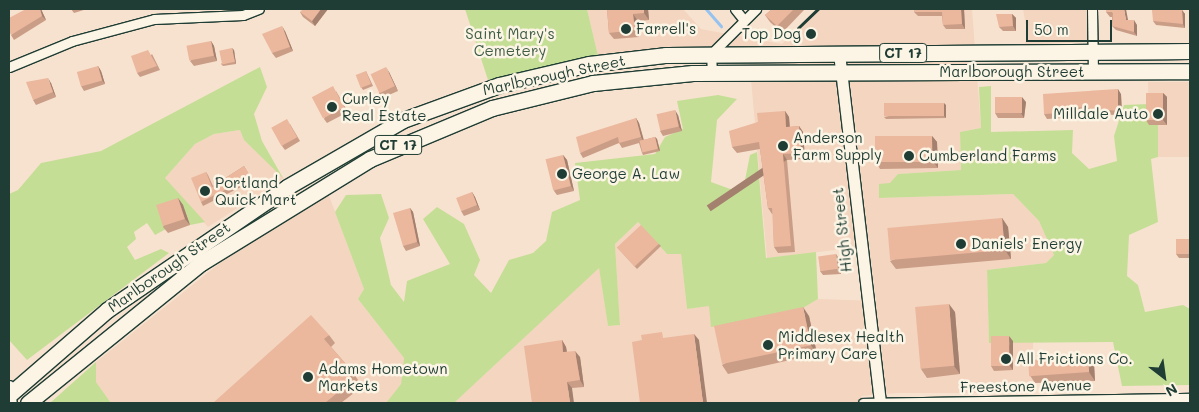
<!DOCTYPE html>
<html>
<head>
<meta charset="utf-8">
<style>
	body { margin:0 }
	#map { position:relative; width:1199px; height:412px; overflow:hidden; background:#f7e2cf; font-family:Mali,sans-serif }
	div>[style] { position:absolute }
	[style*='--x'] { left:calc(var(--x)*1px); top:calc(var(--y)*1px); width:calc(var(--w)*1px); rotate:calc(var(--a)*1deg) }
	.built>* { inset:0; background:#f3d5c0 }
	.green>* { inset:0; background:#c5de95 }
	.stream>* { height:3px; margin:-1.5px; padding:0 1.5px; transform-origin:1.5px; border-radius:1.5px; background:#95c2ef }
	.roads { filter:drop-shadow(1px 0 #1f3d34) drop-shadow(-1px 0 #1f3d34) drop-shadow(0 1px #1f3d34) drop-shadow(0 -1px #1f3d34) }
	.minor>* { height:9px; margin:-4.5px; padding:0 4.5px; transform-origin:4.5px; border-radius:4.5px; background:#fcf5e5 }
	.tertiary>* { height:11px; margin:-5.5px; padding:0 5.5px; transform-origin:5.5px; border-radius:5.5px; background:#fcf5e5 }
	.trunk>* { height:15px; margin:-7.5px; padding:0 7.5px; transform-origin:7.5px; border-radius:7.5px; background:#fcf5e5 }
	.rail>* { height:3px; margin:-1.5px; padding:0 1.5px; transform-origin:1.5px; border-radius:1.5px; background:#1f3d34 }
	.wall>* { inset:0; background:#ca9d87 }
	.shaded-wall>* { inset:0; background:#a4806e; transform-origin:0 0 }
	.building>* { inset:0; background:#ebb79d; transform-origin:0 0 }
	.dots>* { width:14px; height:14px; translate:-50% -50%; box-sizing:border-box; border:2px solid #fcf5e5; border-radius:50% }
	span { translate:-50% -50%; white-space:nowrap; text-align:center; line-height:1.15; -webkit-text-stroke:5px #fcf5e5; paint-order:stroke }
	.shield-label span { padding:1px 4px; background:#fcf5e5; border:1px solid; border-radius:4px; -webkit-text-stroke-width:0 }
	.shield-label { font-size:14px; color:#1f3d34; font-weight:700 }
	.poi-label { font-size:15px; color:#1f3d34 }
	.left { translate:0 -50%; text-align:left }
	.right { translate:-100% -50%; text-align:right }
	.park-label { font-size:15px; color:#405d47 }
	.street-label { font-size:15px; color:#1f3d34 }
	.frame { position:absolute; inset:0; border:10px solid #1f3d34; pointer-events:none }
	.north { position:absolute; left:1139px; top:352px; width:50px; height:50px; -webkit-text-stroke:4px #fcf5e5; paint-order:stroke; rotate:150deg; font-size:14px; font-weight:700; line-height:20px; text-align:center; color:#1f3d34 }
	.north::after { content:''; display:block; margin:auto; width:18px; height:22px; background:#1f3d34; clip-path:polygon(50% 0,100% 100%,50% 72%,0 100%) }
	.scale { position:absolute; left:1026px; top:20px; width:86px; height:22px; box-sizing:border-box; border:2px solid #1f3d34; border-top:0; padding-left:6px; font-size:15px; line-height:18px; white-space:nowrap; color:#1f3d34; -webkit-text-stroke:4px #fcf5e5; paint-order:stroke }
</style>
</head>
<body>
<div id="map">
	<div class="built">
		<i style="clip-path:polygon(587px 9px,683px 9px,701px 29px,782px 44px,818px 9px,972px 9px,981px 128px,960px 132px,961px 170px,898px 174px,880px 198px,1013px 194px,1039px 221px,1054px 255px,1046px 263px,987px 270px,989px 343px,1033px 341px,1034px 393px,898px 393px,861px 396px,862px 403px,454px 403px,599px 267px,608px 326px,620px 325px,615px 244px,638px 222px,667px 254px,681px 253px,687px 309px,710px 305px,791px 315px,818px 299px,876px 301px,869px 246px,767px 258px,748px 46px,598px 56px)"></i>
		<i style="clip-path:polygon(1023px 9px,1087px 9px,1090px 42px,1024px 45px,1028px 37px)"></i>
		<i style="clip-path:polygon(1148px 82px,1190px 82px,1190px 157px,1158px 157px,1158px 125px,1149px 125px)"></i>
		<i style="clip-path:polygon(240px 130px,244px 140px,284px 178px,208px 227px,165px 178px,195px 144px,214px 134px)"></i>
		<i style="clip-path:polygon(328px 193px,364px 289px,358px 299px,404px 358px,401px 384px,386px 403px,111px 403px,96px 382px,96px 362px,220px 263px)"></i>
	</div>
	<div class="green">
		<i style="clip-path:polygon(465px 9px,587px 9px,598px 56px,488px 80px)"></i>
		<i style="clip-path:polygon(260px 67px,267px 87px,254px 114px,262px 141px,283px 178px,244px 140px,240px 130px,214px 134px,195px 144px,165px 178px,205px 222px,190px 225px,183px 205px,161px 214px,166px 229px,155px 235px,147px 223px,134px 232px,136px 239px,127px 247px,135px 260px,161px 249px,169px 253px,27px 360px,9px 340px,9px 194px,18px 190px,41px 163px,101px 151px)"></i>
		<i style="clip-path:polygon(991px 86px,991px 132px,1073px 130px,1072px 153px,1089px 169px,1117px 161px,1114px 136px,1124px 105px,1149px 104px,1149px 125px,1158px 125px,1158px 157px,1151px 159px,1158px 222px,1129px 235px,1127px 276px,1138px 285px,1145px 312px,1183px 305px,1190px 309px,1190px 385px,1122px 386px,1113px 342px,989px 343px,987px 270px,1046px 263px,1054px 255px,1039px 221px,1013px 194px,879px 198px,879px 184px,890px 183px,898px 174px,961px 170px,960px 132px,981px 128px,979px 87px)"></i>
		<i style="clip-path:polygon(718px 95px,737px 99px,717px 120px,711px 182px,733px 190px,745px 180px,750px 155px,757px 152px,766px 258px,816px 252px,818px 299px,791px 315px,711px 327px,709px 306px,687px 309px,681px 254px,667px 254px,638px 222px,615px 244px,620px 325px,608px 326px,599px 268px,454px 403px,386px 403px,401px 384px,404px 358px,358px 299px,364px 289px,335px 212px,346px 195px,381px 194px,389px 218px,380px 238px,391px 285px,404px 302px,407px 281px,450px 264px,423px 219px,437px 207px,464px 224px,480px 260px,474px 275px,491px 293px,509px 260px,533px 253px,546px 241px,552px 212px,580px 200px,575px 163px,655px 154px,665px 137px,683px 129px,677px 101px)"></i>
		<i style="clip-path:polygon(96px 362px,96px 382px,111px 403px,50px 403px)"></i>
	</div>
	<div class="stream">
		<i style="--x:706;--y:9;--w:23;--a:49"></i>
	</div>
	<div class="roads">
		<div class="minor">
			<i style="--x:735;--y:9;--w:14;--a:51"></i>
			<i style="--x:1092;--y:9;--w:63;--a:89.1"></i>
			<i style="--x:9;--y:67;--w:68;--a:-22.4"></i>
			<i style="--x:72;--y:41;--w:85;--a:-15"></i>
			<i style="--x:154;--y:19;--w:89;--a:-2.6"></i>
			<i style="--x:243;--y:15;--w:17;--a:-21"></i>
			<i style="--x:712;--y:73;--w:19;--a:-93"></i>
			<i style="--x:711;--y:54;--w:64;--a:-45"></i>
			<i style="--x:9;--y:385;--w:18;--a:81"></i>
			<i style="--x:863;--y:403;--w:327;--a:-0.9"></i>
		</div>
		<div class="tertiary">
			<i style="--x:839;--y:53;--w:352;--a:83.3"></i>
		</div>
		<div class="trunk">
			<i style="--x:9;--y:395;--w:130;--a:-40.9"></i>
			<i style="--x:107;--y:310;--w:218;--a:-34.3"></i>
			<i style="--x:287;--y:187;--w:134;--a:-30"></i>
			<i style="--x:403;--y:120;--w:102;--a:-20"></i>
			<i style="--x:499;--y:85;--w:92;--a:-13.1"></i>
			<i style="--x:589;--y:64;--w:78;--a:-6.7"></i>
			<i style="--x:666;--y:55;--w:524;--a:-0.44"></i>
			<i style="--x:28;--y:403;--w:223;--a:-39"></i>
			<i style="--x:201;--y:263;--w:198;--a:-31.6"></i>
			<i style="--x:370;--y:159;--w:132;--a:-22.7"></i>
			<i style="--x:492;--y:108;--w:104;--a:-13.9"></i>
			<i style="--x:593;--y:83;--w:100;--a:-5.7"></i>
			<i style="--x:693;--y:73;--w:497;--a:-0.2"></i>
		</div>
	</div>
	<div class="rail">
		<i style="--x:798;--y:28;--w:28;--a:-44"></i>
	</div>
	<div class="wall">
		<i style="clip-path:polygon(41px 9px,46px 20px,14px 40px,11px 35px)"></i>
		<i style="clip-path:polygon(71px 9px,87px 9px,74px 13px)"></i>
		<i style="clip-path:polygon(328px 9px,315px 26px,303px 17px,300px 12px)"></i>
		<i style="clip-path:polygon(607px 9px,648px 9px,649px 20px,638px 21px,639px 37px,614px 39px,609px 33px)"></i>
		<i style="clip-path:polygon(772px 9px,805px 9px,782px 33px,770px 22px,765px 15px)"></i>
		<i style="clip-path:polygon(915px 9px,964px 9px,965px 29px,946px 29px,943px 25px,942px 16px,918px 16px,914px 12px)"></i>
		<i style="clip-path:polygon(1106px 9px,1137px 25px,1137px 36px,1116px 30px,1112px 26px,1112px 17px,1110px 17px,1106px 12px)"></i>
		<i style="clip-path:polygon(1182px 10px,1185px 14px,1185px 28px,1156px 25px,1153px 21px)"></i>
		<i style="clip-path:polygon(1012px 14px,1016px 18px,1016px 31px,1003px 31px,999px 27px)"></i>
		<i style="clip-path:polygon(285px 31px,293px 51px,276px 58px,272px 53px)"></i>
		<i style="clip-path:polygon(211px 41px,214px 46px,217px 61px,194px 66px,190px 61px)"></i>
		<i style="clip-path:polygon(234px 50px,236px 64px,223px 66px,221px 64px)"></i>
		<i style="clip-path:polygon(152px 54px,160px 70px,140px 77px,137px 73px)"></i>
		<i style="clip-path:polygon(98px 66px,101px 71px,105px 84px,84px 91px,81px 86px)"></i>
		<i style="clip-path:polygon(366px 71px,373px 86px,363px 90px,361px 87px)"></i>
		<i style="clip-path:polygon(389px 72px,398px 91px,382px 98px,379px 93px)"></i>
		<i style="clip-path:polygon(51px 83px,56px 97px,36px 105px,33px 100px)"></i>
		<i style="clip-path:polygon(336px 91px,348px 112px,327px 123px,324px 119px)"></i>
		<i style="clip-path:polygon(1163px 93px,1167px 97px,1167px 125px,1149px 125px,1146px 120px)"></i>
		<i style="clip-path:polygon(1121px 94px,1122px 116px,1080px 111px,1080px 117px,1047px 119px,1044px 114px)"></i>
		<i style="clip-path:polygon(1026px 102px,1024px 118px,998px 118px,995px 113px)"></i>
		<i style="clip-path:polygon(946px 105px,946px 118px,886px 119px,884px 117px)"></i>
		<i style="clip-path:polygon(785px 111px,789px 117px,790px 127px,799px 126px,803px 132px,805px 159px,787px 160px,795px 252px,778px 253px,774px 247px,773px 214px,772px 214px,768px 208px,760px 149px,737px 153px,732px 147px,758px 122px)"></i>
		<i style="clip-path:polygon(678px 115px,682px 131px,663px 136px,660px 131px)"></i>
		<i style="clip-path:polygon(636px 118px,639px 123px,644px 140px,655px 137px,657px 139px,660px 151px,643px 155px,642px 153px,639px 143px,622px 148px,619px 143px,583px 158px,580px 153px)"></i>
		<i style="clip-path:polygon(290px 124px,300px 141px,285px 150px,282px 146px)"></i>
		<i style="clip-path:polygon(932px 136px,937px 142px,938px 168px,880px 169px,876px 162px)"></i>
		<i style="clip-path:polygon(563px 155px,567px 160px,574px 191px,557px 195px,554px 191px)"></i>
		<i style="clip-path:polygon(244px 166px,253px 181px,203px 206px,201px 202px,206px 172px,208px 175px,213px 186px)"></i>
		<i style="clip-path:polygon(472px 192px,475px 197px,480px 210px,464px 216px,461px 211px)"></i>
		<i style="clip-path:polygon(178px 198px,183px 205px,190px 225px,168px 233px,163px 227px)"></i>
		<i style="clip-path:polygon(410px 208px,413px 212px,420px 246px,406px 251px,403px 246px)"></i>
		<i style="clip-path:polygon(1002px 218px,1008px 227px,1011px 259px,896px 269px,890px 261px)"></i>
		<i style="clip-path:polygon(1190px 239px,1190px 258px,1179px 258px,1176px 254px)"></i>
		<i style="clip-path:polygon(659px 244px,661px 246px,637px 269px,617px 247px)"></i>
		<i style="clip-path:polygon(839px 259px,841px 274px,823px 275px,820px 271px)"></i>
		<i style="clip-path:polygon(955px 312px,960px 374px,927px 378px,921px 369px)"></i>
		<i style="clip-path:polygon(809px 316px,817px 354px,728px 374px,722px 365px)"></i>
		<i style="clip-path:polygon(329px 335px,335px 343px,331px 347px,352px 371px,358px 380px,355px 383px,359px 389px,341px 403px,213px 403px)"></i>
		<i style="clip-path:polygon(562px 340px,566px 347px,567px 352px,580px 357px,584px 387px,572px 388px,532px 403px)"></i>
		<i style="clip-path:polygon(1013px 341px,1013px 370px,994px 371px,991px 366px)"></i>
		<i style="clip-path:polygon(1088px 356px,1094px 364px,1095px 381px,1035px 383px,1029px 374px)"></i>
	</div>
	<div class="shaded-wall">
		<i style="clip-path:polygon(40px 9px,41px 9px,46px 20px,42px 16px)"></i>
		<i style="clip-path:polygon(321px 9px,328px 9px,315px 26px,312px 21px)"></i>
		<i style="clip-path:polygon(644px 9px,648px 9px,649px 20px,644px 13px)"></i>
		<i style="clip-path:polygon(961px 9px,964px 9px,965px 29px,962px 24px)"></i>
		<i style="clip-path:polygon(1124px 9px,1126px 9px,1129px 25px,1126px 20px)"></i>
		<i style="clip-path:polygon(1182px 10px,1185px 14px,1185px 28px,1183px 24px)"></i>
		<i style="clip-path:polygon(633px 14px,638px 21px,639px 37px,635px 30px)"></i>
		<i style="clip-path:polygon(1012px 14px,1016px 18px,1016px 31px,1013px 26px)"></i>
		<i style="clip-path:polygon(1134px 20px,1137px 25px,1137px 36px,1134px 32px)"></i>
		<i style="clip-path:polygon(282px 26px,285px 31px,293px 51px,290px 47px)"></i>
		<i style="clip-path:polygon(211px 41px,214px 46px,217px 61px,214px 56px)"></i>
		<i style="clip-path:polygon(232px 48px,234px 50px,236px 64px,235px 62px)"></i>
		<i style="clip-path:polygon(98px 66px,101px 71px,105px 84px,102px 80px)"></i>
		<i style="clip-path:polygon(386px 67px,389px 72px,398px 91px,395px 86px)"></i>
		<i style="clip-path:polygon(48px 78px,51px 83px,56px 97px,53px 92px)"></i>
		<i style="clip-path:polygon(1118px 89px,1121px 94px,1122px 116px,1118px 111px)"></i>
		<i style="clip-path:polygon(1163px 93px,1167px 97px,1167px 125px,1163px 120px)"></i>
		<i style="clip-path:polygon(1022px 97px,1026px 102px,1024px 118px,1021px 113px)"></i>
		<i style="clip-path:polygon(944px 103px,946px 105px,946px 118px,944px 116px)"></i>
		<i style="clip-path:polygon(1076px 107px,1080px 111px,1080px 117px,1076px 112px)"></i>
		<i style="clip-path:polygon(675px 110px,678px 115px,682px 131px,679px 127px)"></i>
		<i style="clip-path:polygon(785px 111px,789px 117px,790px 133px,786px 127px)"></i>
		<i style="clip-path:polygon(636px 118px,639px 123px,644px 142px,641px 137px)"></i>
		<i style="clip-path:polygon(799px 126px,803px 132px,805px 159px,801px 153px)"></i>
		<i style="clip-path:polygon(932px 136px,937px 142px,938px 168px,933px 161px)"></i>
		<i style="clip-path:polygon(655px 137px,657px 139px,660px 151px,658px 149px)"></i>
		<i style="left:783px;top:154px;width:7px;height:92px;rotate:56deg"></i>
		<i style="clip-path:polygon(563px 155px,567px 160px,574px 191px,571px 186px)"></i>
		<i style="clip-path:polygon(472px 192px,475px 197px,480px 210px,477px 205px)"></i>
		<i style="clip-path:polygon(178px 198px,183px 205px,190px 225px,185px 219px)"></i>
		<i style="clip-path:polygon(410px 208px,413px 212px,420px 246px,417px 242px)"></i>
		<i style="clip-path:polygon(1002px 218px,1008px 227px,1011px 259px,1005px 250px)"></i>
		<i style="clip-path:polygon(836px 254px,839px 259px,841px 274px,838px 269px)"></i>
		<i style="clip-path:polygon(949px 304px,955px 312px,960px 374px,954px 366px)"></i>
		<i style="clip-path:polygon(803px 307px,809px 316px,817px 354px,811px 345px)"></i>
		<i style="clip-path:polygon(694px 334px,699px 340px,707px 403px,703px 403px)"></i>
		<i style="clip-path:polygon(1009px 336px,1013px 341px,1013px 370px,1010px 366px)"></i>
		<i style="clip-path:polygon(562px 340px,566px 347px,568px 359px,563px 352px)"></i>
		<i style="clip-path:polygon(575px 351px,580px 357px,584px 387px,580px 380px)"></i>
		<i style="clip-path:polygon(1088px 356px,1094px 364px,1095px 381px,1089px 372px)"></i>
		<i style="clip-path:polygon(567px 382px,572px 388px,574px 403px,570px 403px)"></i>
	</div>
	<div class="building">
		<i style="clip-path:polygon(26px 9px,40px 9px,42px 16px,11px 35px,9px 31px,9px 18px)"></i>
		<i style="clip-path:polygon(303px 9px,321px 9px,312px 21px,300px 12px)"></i>
		<i style="clip-path:polygon(607px 9px,644px 9px,644px 13px,633px 14px,635px 30px,609px 33px)"></i>
		<i style="clip-path:polygon(772px 9px,794px 9px,777px 26px,765px 15px)"></i>
		<i style="clip-path:polygon(915px 9px,961px 9px,962px 24px,943px 25px,942px 12px,914px 12px)"></i>
		<i style="clip-path:polygon(1106px 9px,1124px 9px,1126px 20px,1134px 20px,1134px 32px,1112px 26px,1113px 12px,1106px 12px)"></i>
		<i style="clip-path:polygon(1152px 10px,1182px 10px,1183px 24px,1153px 21px)"></i>
		<i style="clip-path:polygon(996px 14px,1012px 14px,1013px 26px,999px 27px)"></i>
		<i style="clip-path:polygon(282px 26px,290px 47px,272px 53px,262px 34px)"></i>
		<i style="left:211px;top:41px;width:15px;height:25px;rotate:79deg"></i>
		<i style="left:232px;top:48px;width:14px;height:13px;rotate:78deg"></i>
		<i style="clip-path:polygon(148px 50px,157px 66px,137px 73px,131px 56px)"></i>
		<i style="left:98px;top:66px;width:15px;height:22px;rotate:74deg"></i>
		<i style="left:386px;top:67px;width:21px;height:17px;rotate:65deg"></i>
		<i style="left:366px;top:71px;width:14px;height:11px;rotate:69deg"></i>
		<i style="clip-path:polygon(48px 78px,53px 92px,33px 100px,26px 82px)"></i>
		<i style="left:333px;top:86px;width:24px;height:24px;rotate:62deg"></i>
		<i style="clip-path:polygon(1118px 89px,1118px 111px,1076px 107px,1076px 112px,1044px 114px,1043px 94px)"></i>
		<i style="left:1146px;top:93px;width:17px;height:27px"></i>
		<i style="left:995px;top:97px;width:27px;height:16px"></i>
		<i style="left:944px;top:103px;width:13px;height:60px;rotate:90deg"></i>
		<i style="left:675px;top:110px;width:17px;height:19px;rotate:77deg"></i>
		<i style="clip-path:polygon(785px 111px,786px 127px,799px 126px,801px 153px,783px 154px,791px 246px,774px 247px,772px 208px,768px 208px,759px 142px,732px 147px,729px 131px,758px 122px,757px 113px)"></i>
		<i style="clip-path:polygon(636px 118px,641px 137px,619px 143px,618px 137px,580px 153px,576px 137px)"></i>
		<i style="left:287px;top:119px;width:21px;height:18px;rotate:61deg"></i>
		<i style="left:875px;top:136px;width:57px;height:26px"></i>
		<i style="left:655px;top:137px;width:12px;height:16px;rotate:76deg"></i>
		<i style="left:563px;top:155px;width:32px;height:18px;rotate:76deg"></i>
		<i style="clip-path:polygon(244px 166px,251px 177px,201px 202px,191px 178px,206px 172px,212px 187px)"></i>
		<i style="left:472px;top:192px;width:14px;height:17px;rotate:69deg"></i>
		<i style="left:178px;top:198px;width:22px;height:23px;rotate:72deg"></i>
		<i style="clip-path:polygon(410px 208px,417px 242px,403px 246px,393px 213px)"></i>
		<i style="left:1002px;top:218px;width:32px;height:115px;rotate:85deg"></i>
		<i style="left:641px;top:225px;width:26px;height:33px;rotate:47deg"></i>
		<i style="left:1176px;top:239px;width:14px;height:15px"></i>
		<i style="left:836px;top:254px;width:15px;height:18px;rotate:82deg"></i>
		<i style="left:949px;top:304px;width:62px;height:34px;rotate:85deg"></i>
		<i style="left:803px;top:307px;width:39px;height:91px;rotate:78deg"></i>
		<i style="clip-path:polygon(311px 315px,329px 335px,324px 339px,352px 371px,348px 375px,353px 380px,325px 403px,213px 403px)"></i>
		<i style="clip-path:polygon(662px 332px,663px 338px,694px 334px,703px 403px,640px 403px,632px 342px,642px 340px,641px 335px)"></i>
		<i style="left:991px;top:336px;width:18px;height:30px"></i>
		<i style="clip-path:polygon(562px 340px,563px 352px,575px 351px,580px 380px,567px 382px,570px 403px,532px 403px,524px 346px)"></i>
		<i style="left:1088px;top:356px;width:16px;height:60px;rotate:86deg"></i>
	</div>
	<div class="dots">
		<i style="left:626px;top:29px;background:#1f3d34"></i>
		<i style="left:811px;top:34px;background:#1f3d34"></i>
		<i style="left:332px;top:107px;background:#1f3d34"></i>
		<i style="left:1158px;top:114px;background:#1f3d34"></i>
		<i style="left:783px;top:146px;background:#1f3d34"></i>
		<i style="left:909px;top:156px;background:#1f3d34"></i>
		<i style="left:562px;top:174px;background:#1f3d34"></i>
		<i style="left:205px;top:191px;background:#1f3d34"></i>
		<i style="left:961px;top:244px;background:#1f3d34"></i>
		<i style="left:768px;top:345px;background:#1f3d34"></i>
		<i style="left:1006px;top:359px;background:#1f3d34"></i>
		<i style="left:308px;top:377px;background:#1f3d34"></i>
	</div>
	<div class="shield-label">
		<span style="left:903px;top:53px">CT 17</span>
		<span style="left:398px;top:145px">CT 17</span>
	</div>
	<div class="poi-label">
		<span class="left" style="left:636px;top:29px">Farrell's</span>
		<span class="right" style="left:801px;top:34px">Top Dog</span>
		<span class="left" style="left:342px;top:107px">Curley<br>Real Estate</span>
		<span class="right" style="left:1148px;top:114px">Milldale Auto</span>
		<span class="left" style="left:793px;top:146px">Anderson<br>Farm Supply</span>
		<span class="left" style="left:919px;top:156px">Cumberland Farms</span>
		<span class="left" style="left:572px;top:174px">George A. Law</span>
		<span class="left" style="left:215px;top:191px">Portland<br>Quick Mart</span>
		<span class="left" style="left:971px;top:244px">Daniels' Energy</span>
		<span class="left" style="left:778px;top:345px">Middlesex Health<br>Primary Care</span>
		<span class="left" style="left:1016px;top:359px">All Frictions Co.</span>
		<span class="left" style="left:318px;top:377px">Adams Hometown<br>Markets</span>
	</div>
	<div class="park-label">
		<span style="left:510px;top:42px">Saint Mary's<br>Cemetery</span>
	</div>
	<div class="street-label">
		<span style="left:1012px;top:72px">Marlborough Street</span>
		<span style="left:554px;top:75px;rotate:-12deg">Marlborough Street</span>
		<span style="left:842px;top:230px;rotate:-96deg">High Street</span>
		<span style="left:169px;top:267px;rotate:-35deg">Marlborough Street</span>
		<span style="left:1026px;top:386px;rotate:-1deg">Freestone Avenue</span>
	</div>
	<div class="frame"></div>
	<div class="north">N</div>
	<div class="scale">50 m</div>
</div>
</body>
</html>
